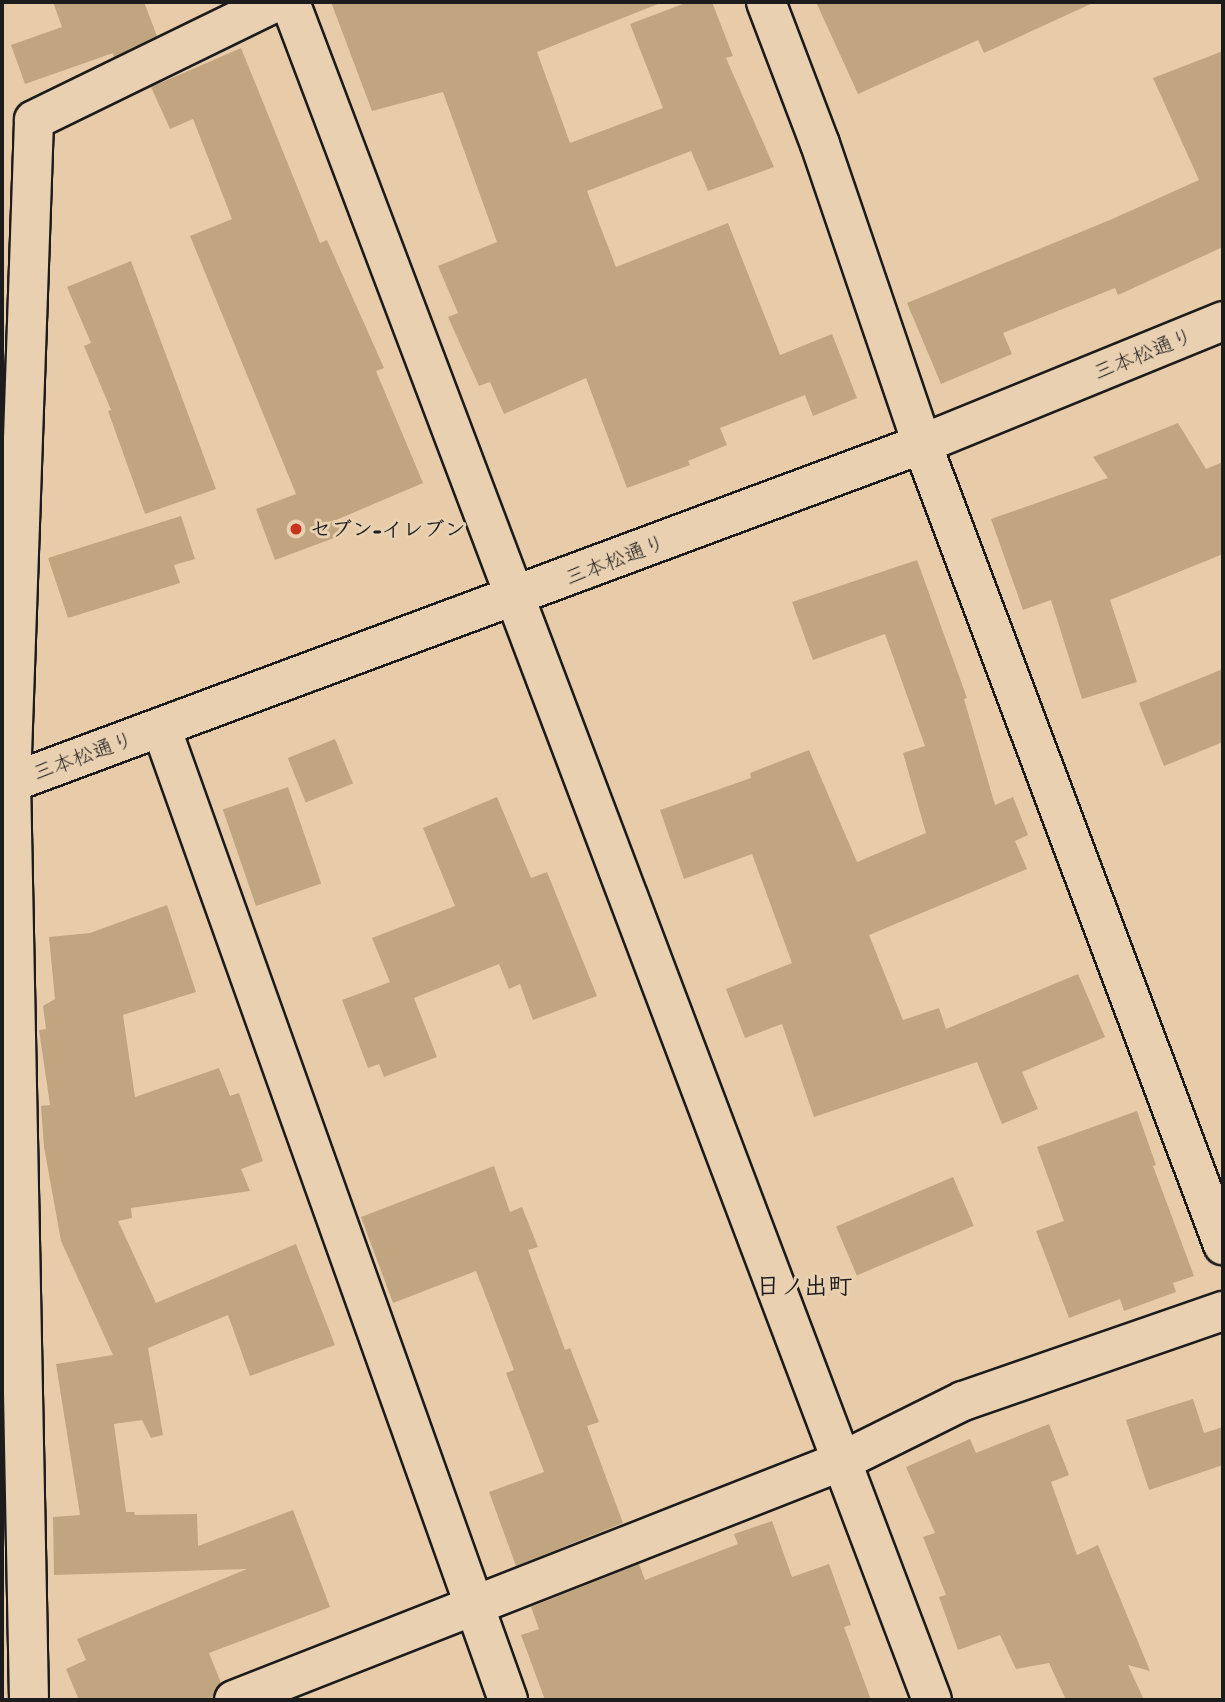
<!DOCTYPE html>
<html>
<head>
<meta charset="utf-8">
<style>
	body { margin:0 }
	#map { position:relative; width:1225px; height:1702px; overflow:hidden; background:#e8cca9; font-family:Itim,"Klee One",sans-serif }
	div>[style] { position:absolute }
	[style*='--x'] { left:calc(var(--x)*1px); top:calc(var(--y)*1px); width:calc(var(--w)*1px); rotate:calc(var(--a)*1deg) }
	.building>* { inset:0; background:#c1a581; transform-origin:0 0 }
	.roads { filter:drop-shadow(2px 0 #1c1c1c) drop-shadow(-2px 0 #1c1c1c) drop-shadow(0 2px #1c1c1c) drop-shadow(0 -2px #1c1c1c) }
	.minor>* { height:38px; margin:-19px; padding:0 19px; transform-origin:19px; border-radius:19px; background:#e9d0b1 }
	.tertiary>* { height:38px; margin:-19px; padding:0 19px; transform-origin:19px; border-radius:19px; background:#e9d0b1 }
	.dots>* { width:19px; height:19px; translate:-50% -50%; box-sizing:border-box; border:4px solid #e9d0b1; border-radius:50% }
	span { translate:-50% -50%; white-space:nowrap; text-align:center; line-height:1.15; -webkit-text-stroke:6px #e9d0b1; paint-order:stroke }
	.street-label { font-size:21px; color:#1c1c1c }
	.poi-label { font-size:21px; color:#1c1c1c; font-weight:700 }
	.left { translate:0 -50%; text-align:left }
	.quarter-label { font-size:24px; color:#1c1c1c; font-weight:700 }
	.frame { position:absolute; inset:0; border:4px solid #1c1c1c; pointer-events:none }
</style>
</head>
<body>
<div id="map">
	<div class="building">
		<i style="clip-path:polygon(53px 2px,144px 2px,157px 36px,114px 57px,113px 53px,25px 84px,11px 45px,62px 27px)"></i>
		<i style="clip-path:polygon(331px 2px,658px 2px,658px 4px,537px 52px,570px 143px,663px 108px,630px 24px,688px 2px,712px 2px,733px 56px,726px 58px,774px 167px,708px 191px,691px 151px,587px 191px,602px 231px,616px 267px,728px 223px,780px 355px,832px 334px,857px 398px,813px 416px,805px 395px,720px 428px,727px 445px,688px 461px,690px 465px,627px 488px,586px 378px,504px 414px,490px 382px,479px 386px,448px 317px,458px 313px,438px 266px,497px 242px,443px 92px,372px 111px)"></i>
		<i style="clip-path:polygon(816px 2px,1095px 2px,984px 53px,978px 40px,858px 94px)"></i>
		<i style="clip-path:polygon(241px 48px,320px 243px,327px 240px,384px 368px,376px 371px,423px 483px,336px 520px,342px 535px,275px 560px,256px 509px,296px 494px,190px 236px,232px 219px,193px 119px,170px 129px,151px 87px)"></i>
		<i style="clip-path:polygon(1223px 51px,1223px 247px,1118px 295px,1115px 288px,1003px 333px,1012px 354px,941px 384px,907px 303px,1110px 220px,1199px 180px,1153px 78px)"></i>
		<i style="clip-path:polygon(131px 261px,216px 489px,145px 514px,108px 411px,111px 410px,84px 346px,91px 343px,67px 287px)"></i>
		<i style="clip-path:polygon(1178px 423px,1206px 469px,1223px 462px,1223px 554px,1110px 600px,1137px 682px,1082px 699px,1051px 600px,1023px 610px,991px 519px,1108px 478px,1093px 457px)"></i>
		<i style="clip-path:polygon(181px 516px,195px 559px,174px 565px,180px 583px,68px 618px,48px 558px)"></i>
		<i style="clip-path:polygon(917px 560px,967px 698px,964px 699px,995px 805px,1013px 797px,1028px 835px,1015px 841px,1027px 869px,869px 935px,903px 1020px,939px 1008px,946px 1029px,1078px 974px,1105px 1037px,1022px 1072px,1038px 1109px,1002px 1124px,977px 1062px,814px 1117px,782px 1024px,745px 1038px,726px 989px,792px 963px,752px 854px,684px 879px,660px 810px,751px 778px,750px 773px,809px 750px,857px 862px,926px 833px,903px 753px,925px 746px,885px 634px,813px 660px,792px 602px)"></i>
		<i style="clip-path:polygon(1223px 669px,1223px 742px,1164px 766px,1139px 703px)"></i>
		<i style="left:335px;top:739px;width:48px;height:51px;rotate:68deg"></i>
		<i style="left:288px;top:787px;width:102px;height:69px;rotate:71deg"></i>
		<i style="clip-path:polygon(497px 797px,531px 878px,547px 872px,597px 996px,533px 1020px,520px 984px,509px 989px,499px 964px,414px 998px,437px 1057px,384px 1077px,379px 1064px,368px 1068px,342px 1000px,390px 982px,372px 938px,455px 906px,423px 828px)"></i>
		<i style="clip-path:polygon(167px 905px,196px 992px,123px 1015px,135px 1097px,219px 1068px,230px 1096px,239px 1093px,263px 1161px,241px 1169px,250px 1191px,131px 1208px,132px 1218px,118px 1221px,156px 1303px,296px 1244px,335px 1345px,250px 1376px,228px 1315px,148px 1348px,163px 1435px,151px 1438px,142px 1420px,114px 1424px,126px 1512px,134px 1512px,135px 1515px,197px 1514px,198px 1546px,293px 1510px,330px 1607px,209px 1653px,221px 1683px,217px 1687px,213px 1700px,79px 1700px,66px 1669px,86px 1660px,77px 1639px,247px 1569px,54px 1575px,53px 1517px,80px 1515px,56px 1364px,113px 1355px,61px 1241px,44px 1147px,41px 1106px,50px 1105px,39px 1030px,46px 1029px,43px 1006px,55px 999px,49px 937px,90px 933px)"></i>
		<i style="clip-path:polygon(1137px 1111px,1156px 1165px,1153px 1166px,1194px 1276px,1173px 1283px,1176px 1292px,1124px 1311px,1120px 1299px,1069px 1318px,1036px 1231px,1064px 1221px,1037px 1147px)"></i>
		<i style="clip-path:polygon(494px 1166px,510px 1212px,522px 1207px,538px 1247px,528px 1250px,565px 1350px,570px 1348px,599px 1422px,587px 1426px,623px 1523px,516px 1566px,489px 1492px,544px 1472px,506px 1373px,514px 1370px,476px 1271px,393px 1303px,361px 1217px)"></i>
		<i style="left:953px;top:1177px;width:53px;height:127px;rotate:67deg"></i>
		<i style="clip-path:polygon(1193px 1399px,1204px 1433px,1223px 1427px,1223px 1465px,1149px 1490px,1126px 1420px)"></i>
		<i style="clip-path:polygon(1049px 1424px,1069px 1475px,1051px 1482px,1077px 1555px,1098px 1545px,1150px 1671px,1128px 1665px,1144px 1700px,1066px 1700px,1049px 1663px,1016px 1669px,1000px 1635px,958px 1650px,939px 1597px,946px 1595px,923px 1537px,935px 1533px,906px 1467px,970px 1439px,976px 1453px)"></i>
		<i style="clip-path:polygon(772px 1521px,792px 1577px,829px 1564px,851px 1625px,844px 1627px,871px 1700px,545px 1700px,521px 1635px,539px 1629px,531px 1607px,639px 1564px,645px 1580px,738px 1544px,734px 1534px)"></i>
	</div>
	<div class="roads">
		<div class="minor">
			<i style="--x:290;--y:2;--w:1815;--a:69.29"></i>
			<i style="--x:766;--y:2;--w:152;--a:69.2"></i>
			<i style="--x:820;--y:144;--w:317;--a:71.2"></i>
			<i style="--x:922;--y:444;--w:856;--a:69.4"></i>
			<i style="--x:161;--y:727;--w:1033;--a:70.37"></i>
			<i style="--x:29;--y:1700;--w:917;--a:-91.12"></i>
			<i style="--x:11;--y:783;--w:663;--a:-88.01"></i>
			<i style="--x:34;--y:120;--w:269;--a:-26"></i>
			<i style="--x:234;--y:1700;--w:653;--a:-21.46"></i>
			<i style="--x:842;--y:1461;--w:135;--a:-26.4"></i>
			<i style="--x:963;--y:1401;--w:275;--a:-19.1"></i>
		</div>
		<div class="tertiary">
			<i style="--x:2;--y:786;--w:982;--a:-20.39"></i>
			<i style="--x:922;--y:444;--w:325;--a:-22.2"></i>
		</div>
	</div>
	<div class="dots">
		<i style="left:296px;top:529px;background:#c8321e"></i>
	</div>
	<div class="street-label">
		<span style="left:1143px;top:354px;rotate:-22deg">三本松通り</span>
		<span style="left:615px;top:560px;rotate:-21deg">三本松通り</span>
		<span style="left:83px;top:756px;rotate:-20deg">三本松通り</span>
	</div>
	<div class="poi-label">
		<span class="left" style="left:310px;top:529px">セブン-イレブン</span>
	</div>
	<div class="quarter-label">
		<span style="left:804px;top:1286px">日ノ出町</span>
	</div>
	<div class="frame"></div>
</div>
</body>
</html>
